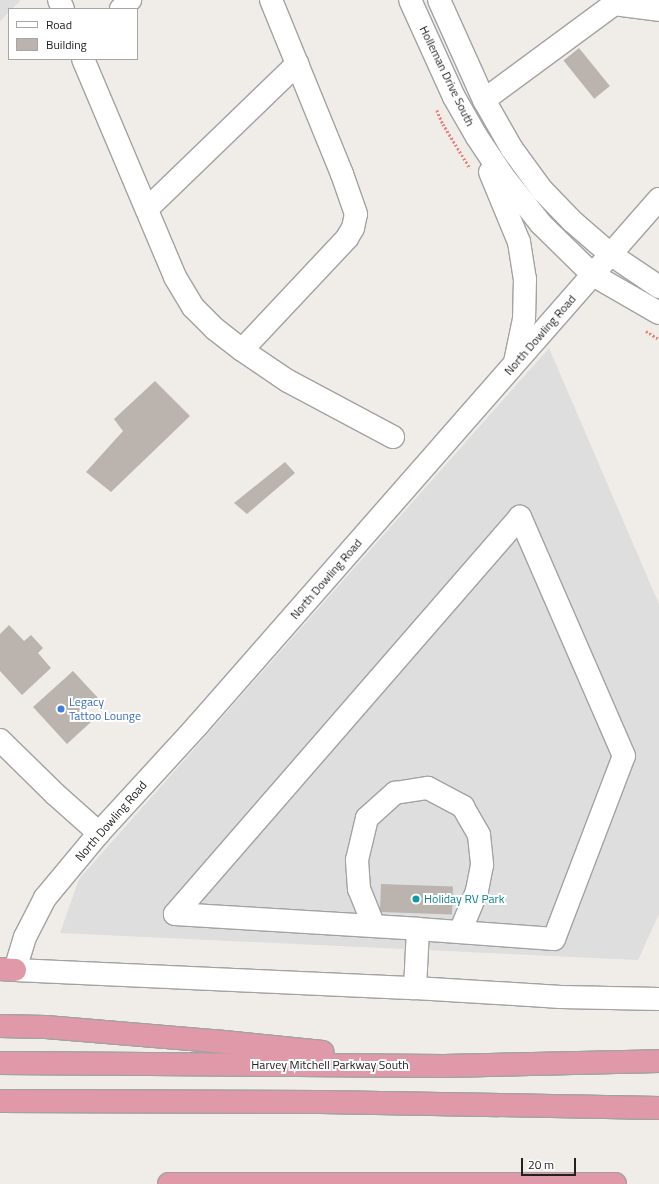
<!DOCTYPE html>
<html>
<head>
<meta charset="utf-8">
<style>
	body { margin:0 }
	#map { position:relative; width:659px; height:1184px; overflow:hidden; background:#f0ede9; font-family:"Titillium Web",sans-serif }
	div>[style] { position:absolute }
	[style*='--x'] { left:calc(var(--x)*1px); top:calc(var(--y)*1px); width:calc(var(--w)*1px); rotate:calc(var(--a)*1deg) }
	.residential>* { inset:0; background:#dfdede }
	.building>* { inset:0; background:#bab3ae; transform-origin:0 0 }
	.path>* { height:2.5px; margin-top:-1.25px; transform-origin:0; background:repeating-linear-gradient(90deg,#ed837d 0 2px,transparent 0 4px) }
	.roads { filter:drop-shadow(1px 0 #a2a2a2) drop-shadow(-1px 0 #a2a2a2) drop-shadow(0 1px #a2a2a2) drop-shadow(0 -1px #a2a2a2) }
	.minor>* { height:22px; margin:-11px; padding:0 11px; transform-origin:11px; border-radius:11px; background:#fff }
	.highway>* { height:22px; margin:-11px; padding:0 11px; transform-origin:11px; border-radius:11px; background:#df99a9 }
	.dots>* { width:11px; height:11px; translate:-50% -50%; box-sizing:border-box; border:2px solid #fff; border-radius:50% }
	span { translate:-50% -50%; white-space:nowrap; text-align:center; line-height:1.15; -webkit-text-stroke:4px #fff; paint-order:stroke }
	.street-label { font-size:12px; color:#212121 }
	.shop-label { font-size:12px; color:#366cbe }
	.left { translate:0 -50%; text-align:left }
	.culture-label { font-size:12px; color:#0d838f }
	.legend { position:absolute; left:8px; top:8px; width:130px; height:52px; box-sizing:border-box; background:#fff; border:1px solid #a6a6a6; margin:0; padding:5px 7px; list-style:none; font-size:12px; color:#212121 }
	.legend li { display:flex; align-items:center; gap:8px; height:20px }
	.legend b { width:20px; border:1px solid #a6a6a6 }
	.scale { position:absolute; left:521px; top:1158px; width:55px; height:18px; box-sizing:border-box; border:2px solid #212121; border-top:0; padding-left:5px; font-size:12px; line-height:14px; white-space:nowrap; color:#212121; -webkit-text-stroke:3px #fff; paint-order:stroke }
</style>
</head>
<body>
<div id="map">
	<div class="residential">
		<i style="clip-path:polygon(0 0,21px 0,12px 9px,9px 9px,9px 12px,0 21px)"></i>
		<i style="clip-path:polygon(549px 348px,659px 604px,659px 914px,638px 960px,60px 933px,79px 879px)"></i>
	</div>
	<div class="building">
		<i style="left:579px;top:48px;width:49px;height:20px;rotate:51deg"></i>
		<i style="clip-path:polygon(155px 381px,190px 416px,111px 492px,86px 472px,123px 431px,114px 419px)"></i>
		<i style="clip-path:polygon(285px 462px,295px 473px,247px 514px,234px 503px)"></i>
		<i style="clip-path:polygon(9px 625px,24px 641px,31px 635px,43px 648px,38px 653px,51px 668px,22px 695px,0 671px,0 634px)"></i>
		<i style="clip-path:polygon(73px 671px,98px 698px,84px 711px,92px 721px,67px 744px,33px 707px)"></i>
		<i style="left:381px;top:884px;width:72px;height:28px;rotate:2deg"></i>
	</div>
	<div class="path">
		<i style="--x:437;--y:110;--w:15;--a:67"></i>
		<i style="--x:443;--y:124;--w:52;--a:58.5"></i>
		<i style="--x:646;--y:331;--w:15;--a:32"></i>
	</div>
	<div class="roads">
		<div class="minor">
			<i style="--x:59;--y:0;--w:10;--a:66"></i>
			<i style="--x:410;--y:0;--w:107;--a:65.6"></i>
			<i style="--x:454;--y:97;--w:46;--a:60.1"></i>
			<i style="--x:477;--y:137;--w:47;--a:56.3"></i>
			<i style="--x:503;--y:176;--w:61;--a:51.6"></i>
			<i style="--x:541;--y:224;--w:73;--a:44.4"></i>
			<i style="--x:593;--y:275;--w:76;--a:29.9"></i>
			<i style="--x:439;--y:0;--w:110;--a:65.8"></i>
			<i style="--x:484;--y:100;--w:56;--a:60.3"></i>
			<i style="--x:512;--y:149;--w:51;--a:53.8"></i>
			<i style="--x:542;--y:190;--w:43;--a:45.9"></i>
			<i style="--x:572;--y:221;--w:50;--a:41"></i>
			<i style="--x:610;--y:254;--w:59;--a:34"></i>
			<i style="--x:615;--y:0;--w:4;--a:104"></i>
			<i style="--x:614;--y:4;--w:45;--a:7.6"></i>
			<i style="--x:121;--y:9;--w:13;--a:-45"></i>
			<i style="--x:83;--y:59;--w:237;--a:67.1"></i>
			<i style="--x:175;--y:277;--w:35;--a:59"></i>
			<i style="--x:193;--y:307;--w:31;--a:45"></i>
			<i style="--x:215;--y:329;--w:34;--a:38"></i>
			<i style="--x:242;--y:350;--w:154;--a:-46.8"></i>
			<i style="--x:347;--y:238;--w:12;--a:-59"></i>
			<i style="--x:353;--y:228;--w:14;--a:-78"></i>
			<i style="--x:356;--y:214;--w:42;--a:-109.3"></i>
			<i style="--x:342;--y:174;--w:188;--a:-112.2"></i>
			<i style="--x:484;--y:100;--w:162;--a:-36.4"></i>
			<i style="--x:490;--y:172;--w:76;--a:67.5"></i>
			<i style="--x:519;--y:242;--w:37;--a:81"></i>
			<i style="--x:525;--y:279;--w:40;--a:91.4"></i>
			<i style="--x:524;--y:319;--w:44;--a:101.8"></i>
			<i style="--x:659;--y:199;--w:701;--a:131.24"></i>
			<i style="--x:197;--y:726;--w:145;--a:132.5"></i>
			<i style="--x:99;--y:833;--w:85;--a:129.7"></i>
			<i style="--x:45;--y:898;--w:44;--a:117.1"></i>
			<i style="--x:25;--y:937;--w:34;--a:107"></i>
			<i style="--x:15;--y:970;--w:400;--a:2.6"></i>
			<i style="--x:415;--y:988;--w:146;--a:3.5"></i>
			<i style="--x:561;--y:997;--w:98;--a:1.2"></i>
			<i style="--x:147;--y:209;--w:209;--a:-44"></i>
			<i style="--x:242;--y:350;--w:55;--a:34"></i>
			<i style="--x:288;--y:381;--w:119;--a:28.1"></i>
			<i style="--x:0;--y:740;--w:77;--a:44.5"></i>
			<i style="--x:55;--y:794;--w:59;--a:41.6"></i>
			<i style="--x:374;--y:926;--w:40;--a:-112"></i>
			<i style="--x:359;--y:889;--w:29;--a:-94"></i>
			<i style="--x:357;--y:860;--w:43;--a:-76.6"></i>
			<i style="--x:367;--y:818;--w:38;--a:-42"></i>
			<i style="--x:395;--y:793;--w:33;--a:-9"></i>
			<i style="--x:428;--y:788;--w:40;--a:28"></i>
			<i style="--x:463;--y:807;--w:32;--a:60"></i>
			<i style="--x:479;--y:835;--w:30;--a:84"></i>
			<i style="--x:482;--y:865;--w:26;--a:101"></i>
			<i style="--x:477;--y:891;--w:44;--a:112.5"></i>
			<i style="--x:415;--y:988;--w:59;--a:-87.1"></i>
			<i style="--x:418;--y:929;--w:136;--a:4.2"></i>
			<i style="--x:554;--y:939;--w:196;--a:-69.1"></i>
			<i style="--x:624;--y:756;--w:261;--a:-113.5"></i>
			<i style="--x:520;--y:517;--w:526;--a:130.99"></i>
			<i style="--x:175;--y:914;--w:243;--a:3.5"></i>
		</div>
		<div class="highway">
			<i style="--x:0;--y:969;--w:15;--a:4"></i>
			<i style="--x:0;--y:1026;--w:46;--a:1.2"></i>
			<i style="--x:46;--y:1027;--w:169;--a:4.8"></i>
			<i style="--x:214;--y:1041;--w:109;--a:5.8"></i>
			<i style="--x:0;--y:1063;--w:444;--a:0.4"></i>
			<i style="--x:444;--y:1066;--w:215;--a:-1.3"></i>
			<i style="--x:0;--y:1101;--w:321;--a:0.2"></i>
			<i style="--x:321;--y:1102;--w:338;--a:1"></i>
			<i style="--x:169;--y:1184;--w:446;--a:0"></i>
		</div>
	</div>
	<div class="dots">
		<i style="left:61px;top:709px;background:#3f7fe0"></i>
		<i style="left:416px;top:899px;background:#0f9aa8"></i>
	</div>
	<div class="street-label">
		<span style="left:447px;top:76px;rotate:64deg">Holleman Drive South</span>
		<span style="left:540px;top:335px;rotate:-49deg">North Dowling Road</span>
		<span style="left:326px;top:579px;rotate:-49deg">North Dowling Road</span>
		<span style="left:111px;top:821px;rotate:-49deg">North Dowling Road</span>
		<span style="left:330px;top:1065px">Harvey Mitchell Parkway South</span>
	</div>
	<div class="shop-label">
		<span class="left" style="left:69px;top:709px">Legacy<br>Tattoo Lounge</span>
	</div>
	<div class="culture-label">
		<span class="left" style="left:424px;top:899px">Holiday RV Park</span>
	</div>
	<ul class="legend">
	<li><b style="height:5px;background:#fff"></b>Road</li>
	<li><b style="height:11px;background:#bab3ae"></b>Building</li>
	</ul>
	<div class="scale">20 m</div>
</div>
</body>
</html>
